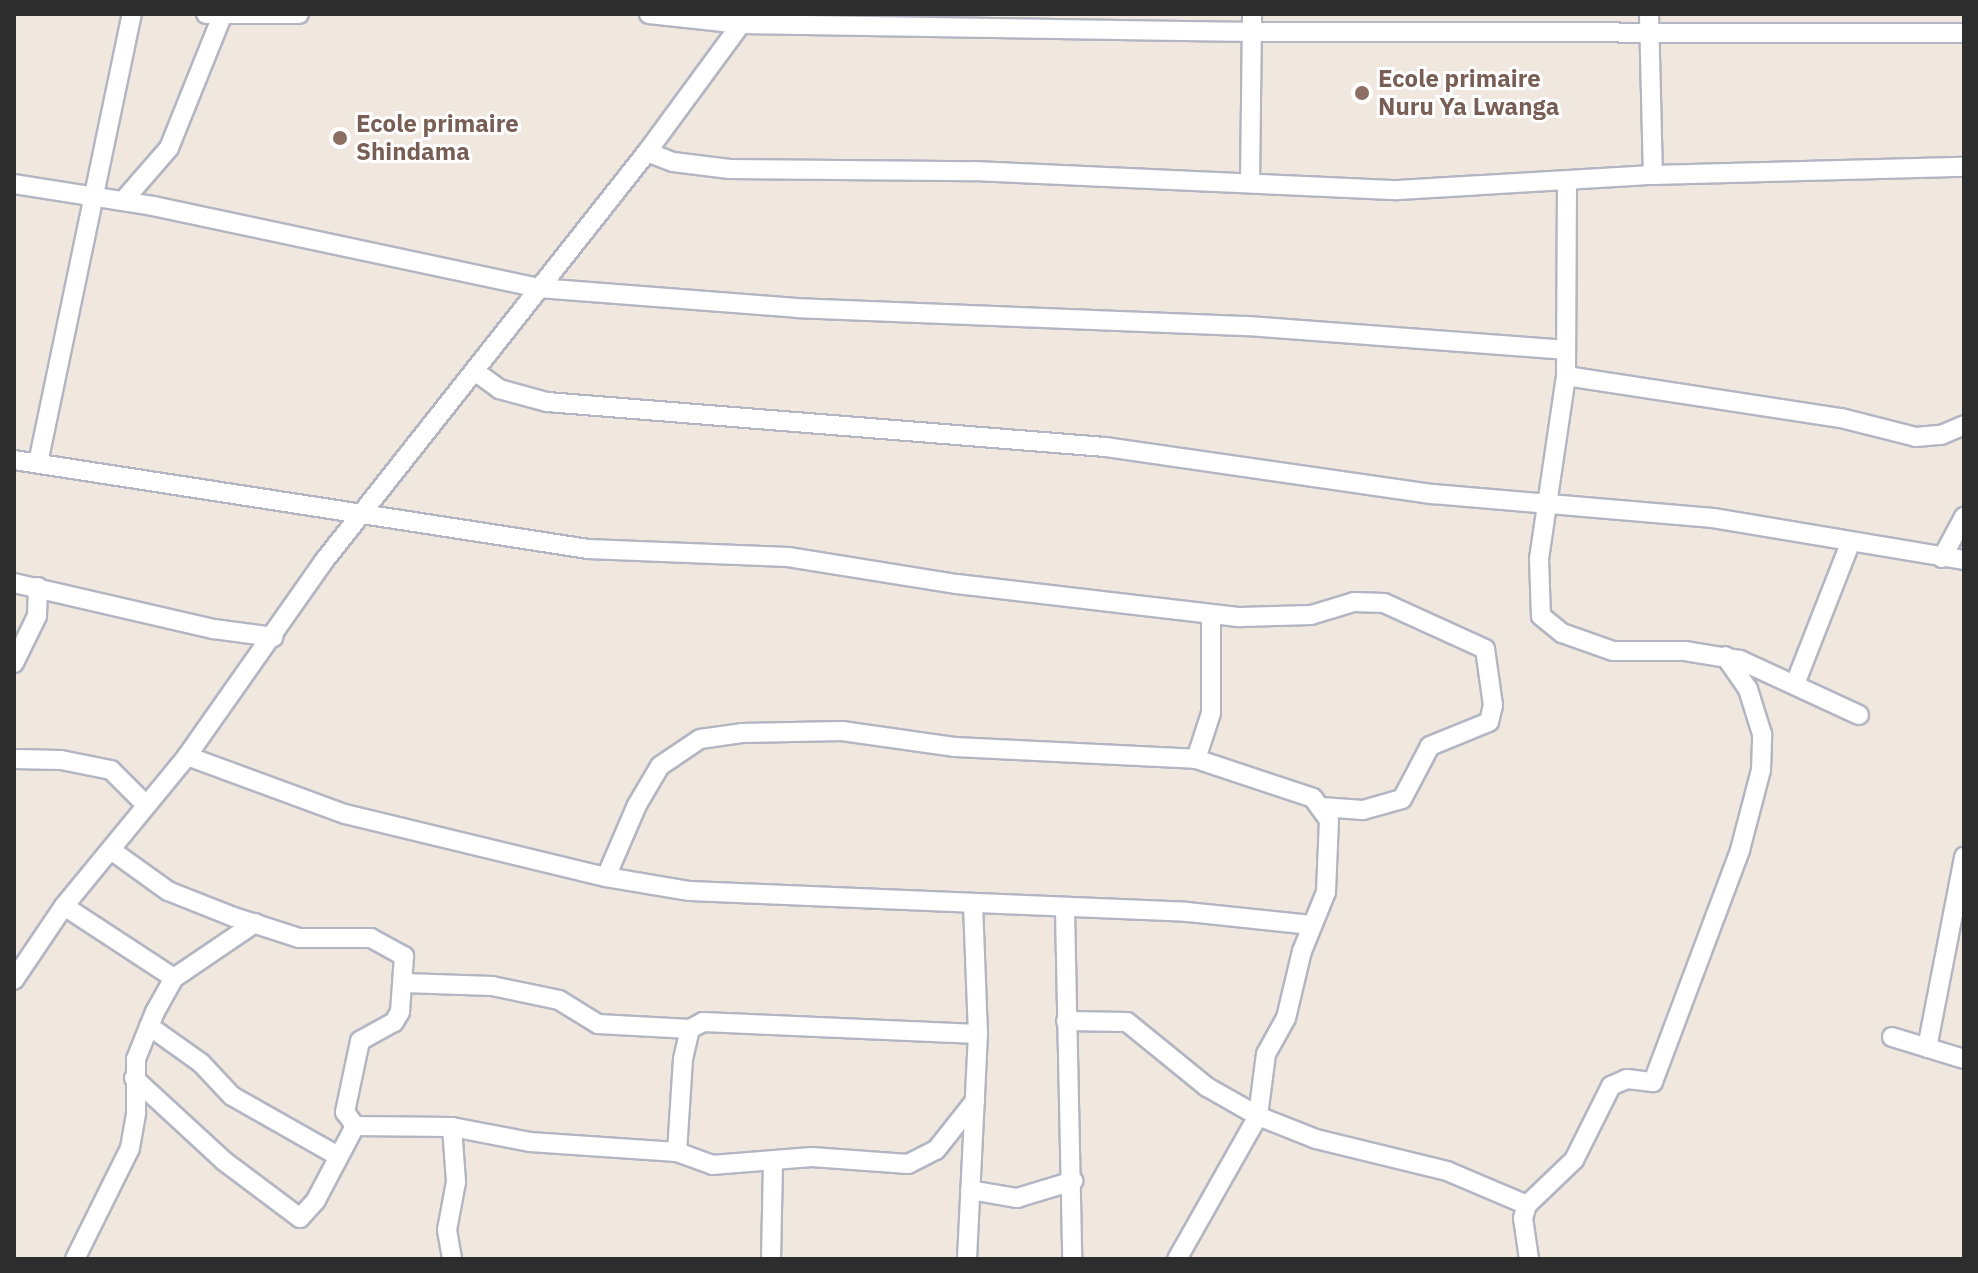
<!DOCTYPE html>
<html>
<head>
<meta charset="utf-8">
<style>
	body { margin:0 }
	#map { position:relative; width:1978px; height:1273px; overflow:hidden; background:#f0e8df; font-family:"IBM Plex Sans",sans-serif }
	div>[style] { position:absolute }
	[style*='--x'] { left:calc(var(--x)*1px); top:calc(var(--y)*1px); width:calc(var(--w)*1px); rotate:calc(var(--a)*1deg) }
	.roads { filter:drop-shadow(2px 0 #b3b6c2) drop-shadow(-2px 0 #b3b6c2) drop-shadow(0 2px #b3b6c2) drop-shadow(0 -2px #b3b6c2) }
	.minor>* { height:18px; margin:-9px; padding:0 9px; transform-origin:9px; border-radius:9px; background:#fff }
	.dots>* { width:22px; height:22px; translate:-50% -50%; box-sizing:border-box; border:4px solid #fff; border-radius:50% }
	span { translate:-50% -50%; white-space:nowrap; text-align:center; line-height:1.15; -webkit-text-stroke:6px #fff; paint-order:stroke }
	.education-label { font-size:24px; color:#785e54; font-weight:700 }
	.left { translate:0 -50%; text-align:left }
	.frame { position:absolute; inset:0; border:16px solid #2d2d2d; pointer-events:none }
</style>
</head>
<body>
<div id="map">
	<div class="roads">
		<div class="minor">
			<i style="--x:206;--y:14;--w:93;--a:0"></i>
			<i style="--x:649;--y:14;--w:93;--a:6.2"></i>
			<i style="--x:741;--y:24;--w:512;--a:0.9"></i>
			<i style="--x:1253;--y:32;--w:711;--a:0.08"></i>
			<i style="--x:1649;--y:14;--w:161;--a:88.6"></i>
			<i style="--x:647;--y:152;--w:28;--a:21"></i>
			<i style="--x:673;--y:162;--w:57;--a:7"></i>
			<i style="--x:730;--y:169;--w:244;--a:0.5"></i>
			<i style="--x:974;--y:171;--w:424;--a:2.6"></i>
			<i style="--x:1398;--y:190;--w:255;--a:-3.4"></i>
			<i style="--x:1653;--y:175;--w:311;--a:-1.5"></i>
			<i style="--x:1567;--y:182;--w:194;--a:90.3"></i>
			<i style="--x:1566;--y:376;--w:185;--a:98.4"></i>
			<i style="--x:1539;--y:559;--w:57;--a:88"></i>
			<i style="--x:1541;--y:616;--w:27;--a:39"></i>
			<i style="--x:1562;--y:633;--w:54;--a:19.4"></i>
			<i style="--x:1613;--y:651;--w:72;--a:0"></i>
			<i style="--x:1685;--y:651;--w:56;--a:9.3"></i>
			<i style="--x:1740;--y:660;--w:131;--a:24.8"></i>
			<i style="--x:1250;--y:183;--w:169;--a:-89.3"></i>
			<i style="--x:14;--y:184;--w:141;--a:9"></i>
			<i style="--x:153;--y:206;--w:394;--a:12"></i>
			<i style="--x:538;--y:288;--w:260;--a:4.4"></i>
			<i style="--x:797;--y:308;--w:450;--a:2.3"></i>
			<i style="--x:1247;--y:326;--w:319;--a:4.3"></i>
			<i style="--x:123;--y:201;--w:70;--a:-49"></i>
			<i style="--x:169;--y:148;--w:144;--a:-68.1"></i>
			<i style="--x:476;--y:372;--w:29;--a:36"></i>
			<i style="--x:499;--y:389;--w:50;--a:15.2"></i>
			<i style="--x:547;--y:402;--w:560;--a:4.61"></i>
			<i style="--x:1105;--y:447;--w:331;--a:8.2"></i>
			<i style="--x:1433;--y:494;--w:281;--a:4.9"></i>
			<i style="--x:1713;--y:518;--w:254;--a:9.5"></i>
			<i style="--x:1566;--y:376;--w:278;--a:8.7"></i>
			<i style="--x:1841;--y:418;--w:77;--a:14.2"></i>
			<i style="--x:1916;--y:437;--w:25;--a:-5"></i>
			<i style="--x:1941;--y:435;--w:25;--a:-23"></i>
			<i style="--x:14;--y:460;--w:581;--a:8.81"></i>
			<i style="--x:588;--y:549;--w:200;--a:2.3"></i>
			<i style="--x:788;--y:557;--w:171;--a:9.1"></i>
			<i style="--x:957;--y:584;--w:285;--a:6.7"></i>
			<i style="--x:1240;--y:617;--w:71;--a:-1.6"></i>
			<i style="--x:1311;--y:615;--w:45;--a:-16.8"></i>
			<i style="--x:1354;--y:602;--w:30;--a:2"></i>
			<i style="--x:1384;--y:603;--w:111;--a:24.5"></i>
			<i style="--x:1485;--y:649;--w:57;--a:81.9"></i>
			<i style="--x:1493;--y:705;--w:17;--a:103"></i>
			<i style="--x:1489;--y:722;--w:64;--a:157.9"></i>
			<i style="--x:1430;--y:746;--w:60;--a:117.8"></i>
			<i style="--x:1402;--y:799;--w:41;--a:164.2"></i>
			<i style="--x:1363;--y:810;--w:42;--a:-175.9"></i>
			<i style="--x:38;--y:463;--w:459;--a:-78.2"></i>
			<i style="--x:1942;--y:558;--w:47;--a:-61.8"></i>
			<i style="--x:14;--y:583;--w:205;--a:13"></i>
			<i style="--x:214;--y:629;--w:60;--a:7.7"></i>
			<i style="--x:14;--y:663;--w:52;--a:-63.9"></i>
			<i style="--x:37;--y:616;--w:29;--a:-88"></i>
			<i style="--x:1795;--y:684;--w:150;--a:-68.6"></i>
			<i style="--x:187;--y:756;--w:168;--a:20.2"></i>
			<i style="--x:345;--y:814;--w:268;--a:13.6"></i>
			<i style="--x:606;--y:877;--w:85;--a:9.5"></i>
			<i style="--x:690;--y:891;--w:497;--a:2.4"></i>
			<i style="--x:1187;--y:912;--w:125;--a:6"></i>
			<i style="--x:14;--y:759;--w:47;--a:1.2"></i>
			<i style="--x:61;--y:760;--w:51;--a:11.3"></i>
			<i style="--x:111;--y:770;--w:49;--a:45"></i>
			<i style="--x:1196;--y:759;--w:48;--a:-71.9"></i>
			<i style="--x:1211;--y:713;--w:99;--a:-90"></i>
			<i style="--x:111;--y:850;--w:70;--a:35.7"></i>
			<i style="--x:168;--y:891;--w:71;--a:21.5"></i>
			<i style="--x:234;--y:917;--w:68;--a:17.9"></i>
			<i style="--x:299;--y:938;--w:72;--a:0"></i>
			<i style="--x:371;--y:938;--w:38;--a:29"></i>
			<i style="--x:404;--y:956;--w:56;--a:94.1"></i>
			<i style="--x:400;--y:1012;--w:12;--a:121"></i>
			<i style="--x:394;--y:1022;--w:39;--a:151"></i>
			<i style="--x:360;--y:1041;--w:73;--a:101.9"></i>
			<i style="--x:345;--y:1112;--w:17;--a:54"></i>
			<i style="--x:355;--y:1126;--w:97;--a:0.6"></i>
			<i style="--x:452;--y:1127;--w:79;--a:10.9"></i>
			<i style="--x:530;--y:1142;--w:147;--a:3.9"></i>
			<i style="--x:677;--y:1152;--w:93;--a:-86.3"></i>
			<i style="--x:683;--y:1059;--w:31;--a:-77"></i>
			<i style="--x:690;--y:1029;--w:15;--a:-28"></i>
			<i style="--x:703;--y:1022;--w:275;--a:2.5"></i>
			<i style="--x:606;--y:877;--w:78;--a:-66.7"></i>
			<i style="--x:637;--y:805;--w:45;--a:-59.5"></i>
			<i style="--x:660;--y:766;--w:48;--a:-34"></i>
			<i style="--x:700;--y:739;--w:42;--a:-8.1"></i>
			<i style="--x:742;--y:733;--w:100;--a:-1.1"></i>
			<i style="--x:842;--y:731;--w:113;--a:8.1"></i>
			<i style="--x:954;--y:747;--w:242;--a:2.8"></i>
			<i style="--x:1196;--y:759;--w:123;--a:18.4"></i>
			<i style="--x:1313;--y:798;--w:27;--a:54"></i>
			<i style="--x:1329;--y:820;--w:72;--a:92.4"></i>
			<i style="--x:1326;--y:892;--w:64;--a:112.1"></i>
			<i style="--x:1302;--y:951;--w:69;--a:103.4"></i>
			<i style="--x:1286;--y:1018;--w:41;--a:119.1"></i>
			<i style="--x:1266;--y:1054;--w:63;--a:97.4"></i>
			<i style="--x:1258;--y:1116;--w:164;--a:119.5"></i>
			<i style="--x:64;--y:906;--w:131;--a:33.2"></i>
			<i style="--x:1065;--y:911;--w:348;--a:88.8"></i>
			<i style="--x:14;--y:980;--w:89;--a:-56"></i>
			<i style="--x:64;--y:906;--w:194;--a:-50.6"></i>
			<i style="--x:187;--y:756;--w:238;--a:-54.9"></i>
			<i style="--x:324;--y:561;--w:521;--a:-51.7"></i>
			<i style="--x:647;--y:152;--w:169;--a:-53.7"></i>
			<i style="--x:404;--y:983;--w:88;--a:2"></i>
			<i style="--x:492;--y:986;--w:68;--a:11.8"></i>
			<i style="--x:559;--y:1000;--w:46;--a:31.6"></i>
			<i style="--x:598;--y:1024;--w:92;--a:3.1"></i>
			<i style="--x:1066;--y:1021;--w:61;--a:0.9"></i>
			<i style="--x:1127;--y:1022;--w:103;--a:39.1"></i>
			<i style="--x:1207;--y:1087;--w:59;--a:29.6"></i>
			<i style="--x:1258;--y:1116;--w:62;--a:21.6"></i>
			<i style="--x:1316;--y:1139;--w:135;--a:13.7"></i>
			<i style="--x:1447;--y:1171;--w:87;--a:23"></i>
			<i style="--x:149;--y:1026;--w:64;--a:35.4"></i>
			<i style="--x:201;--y:1063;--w:45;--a:46.8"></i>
			<i style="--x:232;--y:1096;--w:122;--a:29.5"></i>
			<i style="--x:1892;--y:1037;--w:75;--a:17"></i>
			<i style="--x:1927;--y:1048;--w:195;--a:-79"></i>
			<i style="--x:134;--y:1078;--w:122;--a:42.7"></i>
			<i style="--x:224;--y:1161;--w:95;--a:36.9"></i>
			<i style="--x:300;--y:1218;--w:24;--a:-48"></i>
			<i style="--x:316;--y:1200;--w:84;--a:-62.2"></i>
			<i style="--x:452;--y:1127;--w:55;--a:85.8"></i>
			<i style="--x:456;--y:1182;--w:49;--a:100.6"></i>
			<i style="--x:447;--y:1230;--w:29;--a:80"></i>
			<i style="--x:677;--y:1152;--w:37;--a:20"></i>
			<i style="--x:712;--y:1165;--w:100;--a:-4.6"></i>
			<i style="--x:812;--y:1157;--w:96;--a:4.2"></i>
			<i style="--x:908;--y:1164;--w:31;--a:-27"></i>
			<i style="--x:936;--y:1150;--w:63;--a:-51.5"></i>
			<i style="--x:970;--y:1190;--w:48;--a:9.7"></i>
			<i style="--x:1017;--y:1198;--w:59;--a:-16.9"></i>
			<i style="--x:75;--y:1259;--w:124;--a:-63.6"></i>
			<i style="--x:130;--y:1148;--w:36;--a:-80"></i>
			<i style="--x:136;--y:1113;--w:54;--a:-90"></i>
			<i style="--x:136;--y:1059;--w:51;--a:-68"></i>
			<i style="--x:155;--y:1012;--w:39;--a:-61"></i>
			<i style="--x:174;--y:978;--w:98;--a:-34.2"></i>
			<i style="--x:771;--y:1259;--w:97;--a:-88.8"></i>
			<i style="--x:967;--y:1259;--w:225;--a:-87.2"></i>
			<i style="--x:978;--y:1034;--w:128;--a:-92.2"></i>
			<i style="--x:1529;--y:1259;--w:41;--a:-98.3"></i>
			<i style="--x:1523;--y:1218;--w:14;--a:-73"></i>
			<i style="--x:1527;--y:1205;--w:65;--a:-43.8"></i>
			<i style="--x:1574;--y:1160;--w:83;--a:-63.4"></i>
			<i style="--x:1611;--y:1086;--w:17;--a:-24"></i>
			<i style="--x:1627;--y:1079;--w:26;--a:7"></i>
			<i style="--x:1653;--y:1082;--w:248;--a:-69.4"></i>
			<i style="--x:1740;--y:850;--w:83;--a:-75.3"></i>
			<i style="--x:1761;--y:770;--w:36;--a:-88"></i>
			<i style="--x:1762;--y:734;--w:47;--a:-107.3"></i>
			<i style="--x:1748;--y:689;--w:40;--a:-124.9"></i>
		</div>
	</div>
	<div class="dots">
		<i style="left:1362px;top:93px;background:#8d6e63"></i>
		<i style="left:340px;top:138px;background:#8d6e63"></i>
	</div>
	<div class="education-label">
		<span class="left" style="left:1378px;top:93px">Ecole primaire<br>Nuru Ya Lwanga</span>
		<span class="left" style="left:356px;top:138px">Ecole primaire<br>Shindama</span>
	</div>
	<div class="frame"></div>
</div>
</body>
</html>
